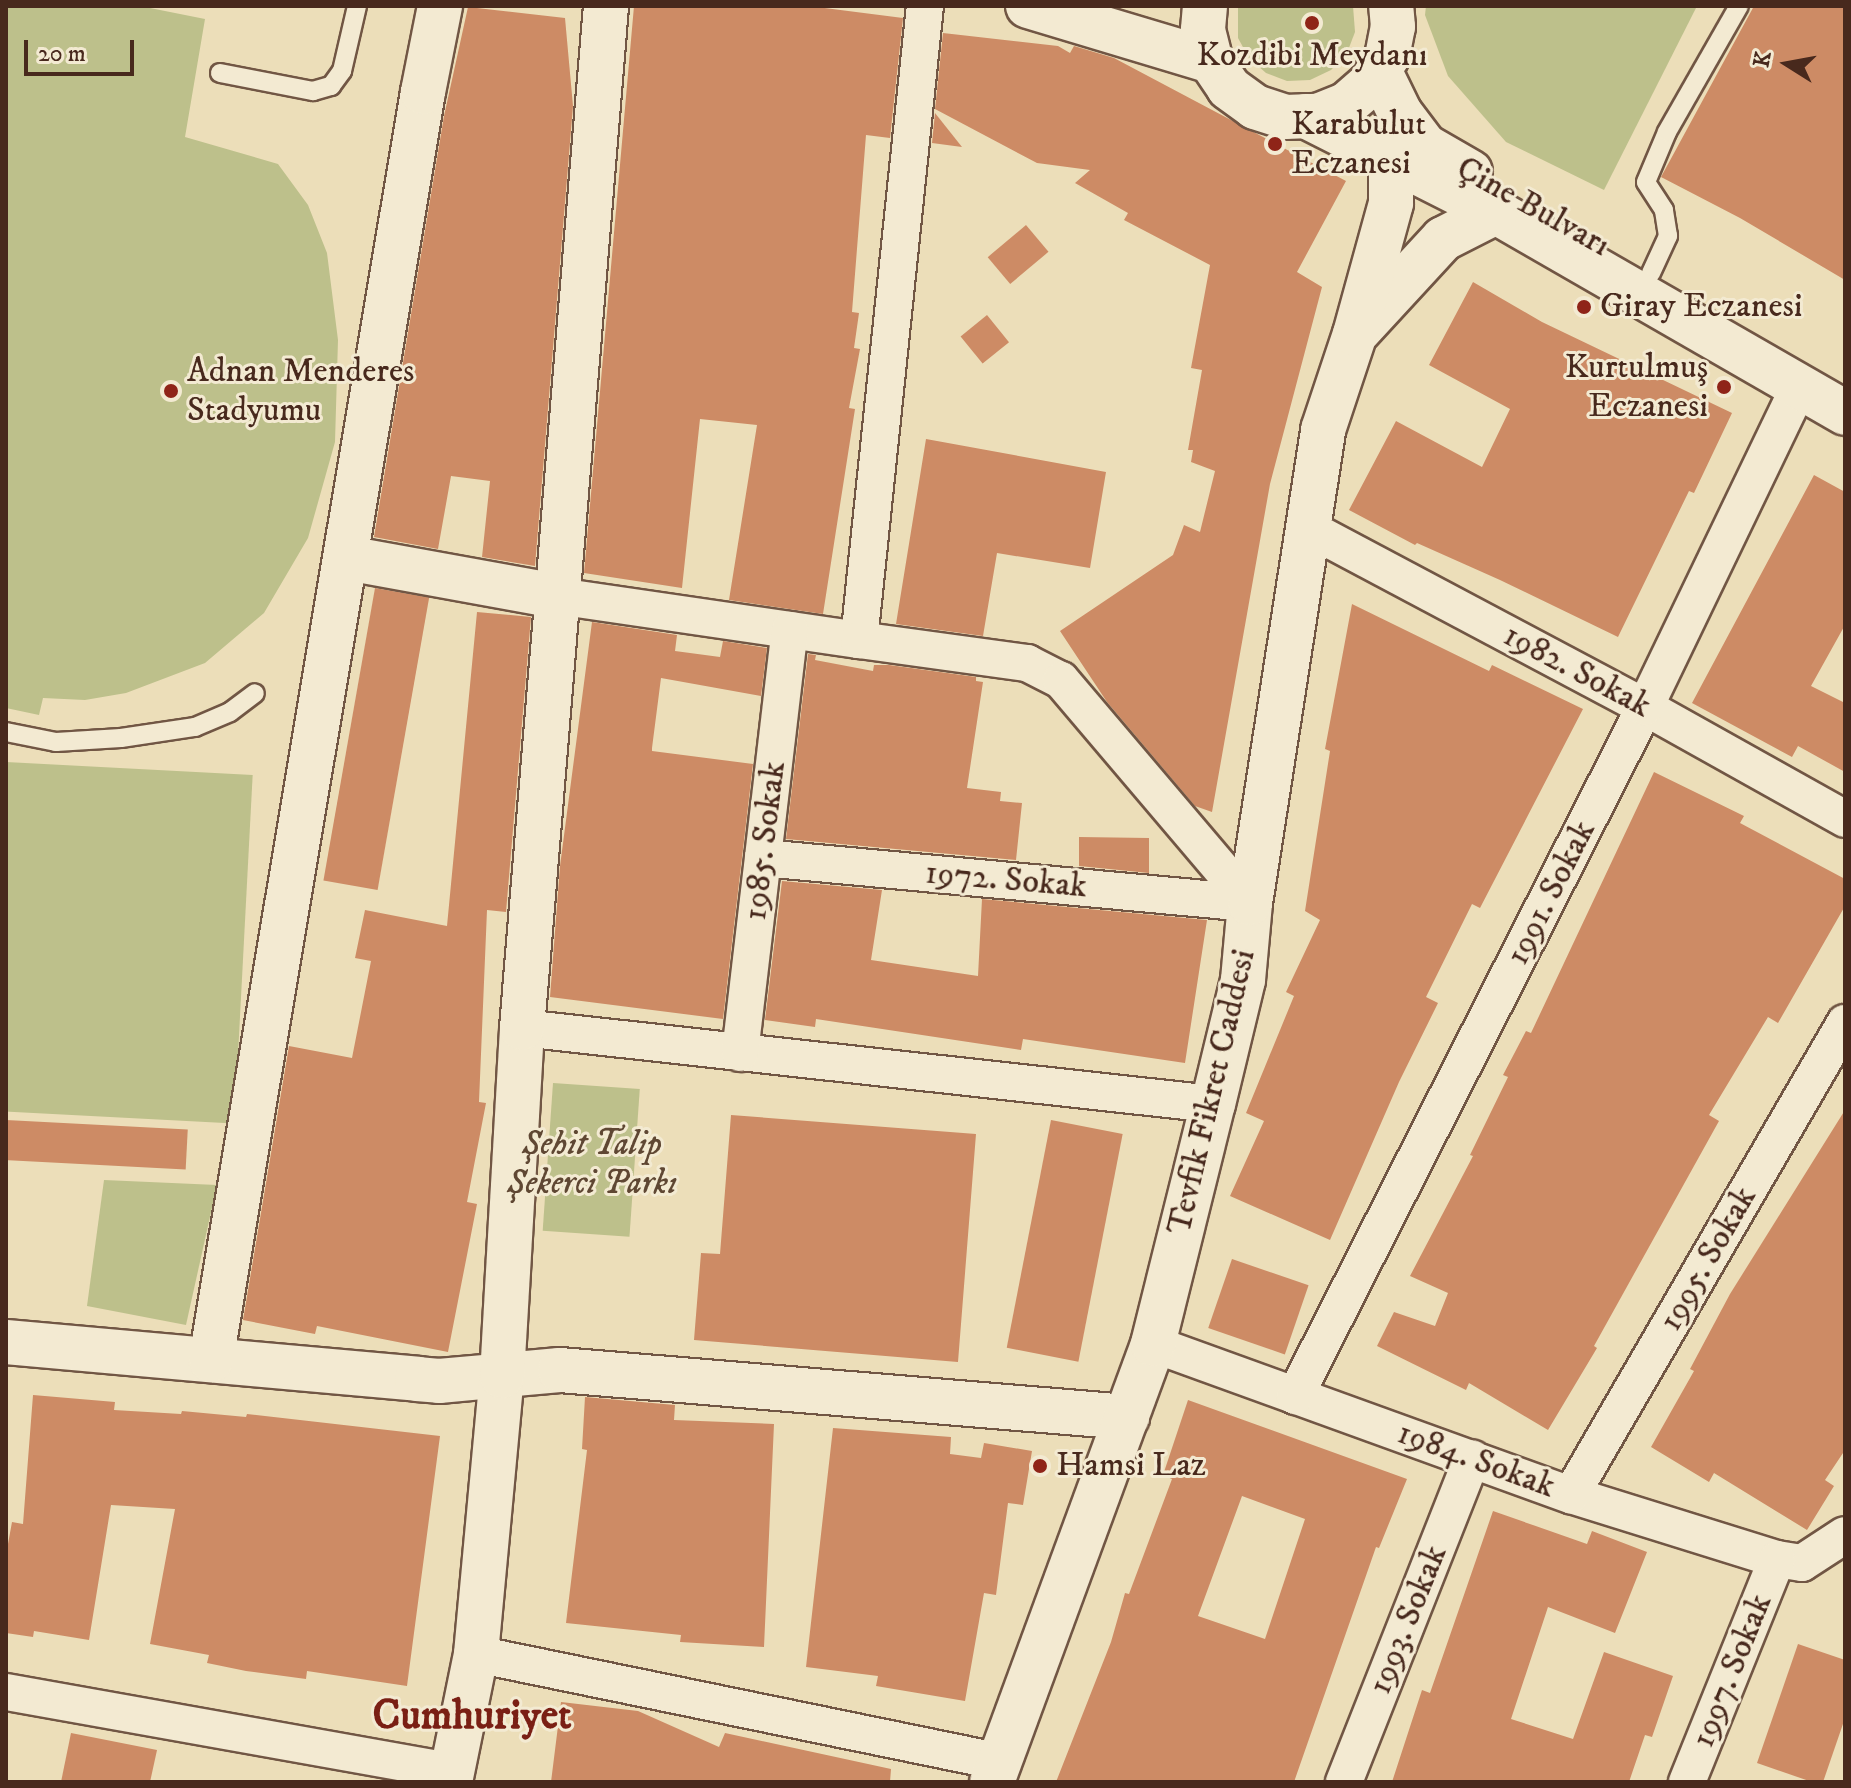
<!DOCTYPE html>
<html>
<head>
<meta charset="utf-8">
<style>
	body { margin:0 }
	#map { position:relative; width:1851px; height:1788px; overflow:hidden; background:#ecdeb9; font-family:"IM FELL DW Pica",serif }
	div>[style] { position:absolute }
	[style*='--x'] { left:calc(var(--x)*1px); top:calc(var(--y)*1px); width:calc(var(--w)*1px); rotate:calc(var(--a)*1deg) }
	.green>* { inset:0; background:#bdc08b; transform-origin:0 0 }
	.building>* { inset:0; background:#cd8b65; transform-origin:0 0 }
	.roads { filter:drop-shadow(2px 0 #715644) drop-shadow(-2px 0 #715644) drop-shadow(0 2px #715644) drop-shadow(0 -2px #715644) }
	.lane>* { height:18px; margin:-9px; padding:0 9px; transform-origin:9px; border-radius:9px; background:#f3ead2 }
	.street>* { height:36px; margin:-18px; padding:0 18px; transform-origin:18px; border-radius:18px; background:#f3ead2 }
	.secondary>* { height:44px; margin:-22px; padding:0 22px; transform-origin:22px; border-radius:22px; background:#f3ead2 }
	.dots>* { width:22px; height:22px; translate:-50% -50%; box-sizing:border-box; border:4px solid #f3ead2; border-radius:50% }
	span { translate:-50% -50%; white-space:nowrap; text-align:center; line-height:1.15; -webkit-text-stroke:6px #f3ead2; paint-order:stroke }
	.poi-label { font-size:34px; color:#48291d }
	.left { translate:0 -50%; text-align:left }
	.right { translate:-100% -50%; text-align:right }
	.street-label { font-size:34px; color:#48291d }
	.park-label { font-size:34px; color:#5f4733; font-style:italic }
	.district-label { font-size:42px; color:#7a1f14; font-weight:700 }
	.frame { position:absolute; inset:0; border:8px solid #48291d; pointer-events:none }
	.north { position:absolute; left:1747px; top:24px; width:80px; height:80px; -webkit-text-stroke:6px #f3ead2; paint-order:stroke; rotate:281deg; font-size:22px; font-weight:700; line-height:32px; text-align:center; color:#48291d }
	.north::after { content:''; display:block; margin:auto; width:28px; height:36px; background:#48291d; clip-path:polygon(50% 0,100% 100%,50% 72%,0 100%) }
	.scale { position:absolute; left:24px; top:40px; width:110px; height:36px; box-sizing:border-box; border:4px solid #48291d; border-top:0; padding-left:10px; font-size:24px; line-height:28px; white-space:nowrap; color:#48291d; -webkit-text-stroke:6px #f3ead2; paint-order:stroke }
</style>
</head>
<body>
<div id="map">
	<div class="green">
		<i style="clip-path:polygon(6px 6px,140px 6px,205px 19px,185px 137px,278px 164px,308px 205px,327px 253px,338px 340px,335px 442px,308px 538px,264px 613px,205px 663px,126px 693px,85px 700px,43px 698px,39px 715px,6px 708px)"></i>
		<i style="clip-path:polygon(1238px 6px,1353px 6px,1355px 32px,1347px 53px,1331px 70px,1310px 80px,1287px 81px,1266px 73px,1249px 58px,1238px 38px)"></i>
		<i style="clip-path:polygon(1426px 6px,1697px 6px,1604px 190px,1506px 142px,1448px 76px,1425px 15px)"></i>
		<i style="left:6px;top:762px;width:247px;height:349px;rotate:3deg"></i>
		<i style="left:553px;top:1083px;width:87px;height:148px;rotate:4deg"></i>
		<i style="clip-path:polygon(104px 1180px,217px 1185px,186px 1325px,87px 1306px)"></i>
	</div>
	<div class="building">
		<i style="clip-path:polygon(634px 6px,809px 6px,903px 18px,890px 138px,866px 135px,852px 312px,859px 313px,854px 348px,860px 349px,849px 408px,855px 409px,823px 614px,729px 600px,757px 425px,700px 419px,682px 588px,584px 573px)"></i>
		<i style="clip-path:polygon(1754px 6px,1845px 6px,1845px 280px,1740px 218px,1661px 177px)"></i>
		<i style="clip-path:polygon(468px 7px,565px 18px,573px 106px,535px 566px,482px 557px,490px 481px,451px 476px,438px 549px,374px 537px,444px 116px)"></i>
		<i style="clip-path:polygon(943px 33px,1058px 46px,1070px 53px,1074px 46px,1114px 58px,1346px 181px,1297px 272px,1322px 287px,1270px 484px,1212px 812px,1195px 806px,1107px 702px,1060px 631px,1173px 555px,1184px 525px,1200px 532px,1215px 471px,1191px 462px,1193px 450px,1188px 450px,1202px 370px,1191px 368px,1210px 265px,1124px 220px,1128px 213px,1075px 183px,1090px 170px,1037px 163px,935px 109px)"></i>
		<i style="clip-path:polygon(935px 113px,962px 147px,932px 143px)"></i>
		<i style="left:1026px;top:225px;width:35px;height:50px;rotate:50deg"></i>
		<i style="clip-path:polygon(1473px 282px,1542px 322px,1732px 413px,1694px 493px,1689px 491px,1618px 637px,1500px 580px,1417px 543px,1415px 545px,1349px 510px,1396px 421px,1482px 467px,1510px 409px,1429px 365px)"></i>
		<i style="left:987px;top:315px;width:35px;height:34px;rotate:51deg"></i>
		<i style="clip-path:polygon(926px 439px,1106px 472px,1090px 568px,997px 553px,983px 636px,896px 624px)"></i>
		<i style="clip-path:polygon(1814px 475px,1845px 492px,1845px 625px,1811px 686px,1845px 703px,1845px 772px,1798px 746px,1792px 757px,1692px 703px)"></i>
		<i style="left:375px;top:588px;width:55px;height:297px;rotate:10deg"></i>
		<i style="clip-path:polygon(1352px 604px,1489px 671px,1492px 665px,1583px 709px,1480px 908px,1472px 904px,1426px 997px,1438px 1003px,1399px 1082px,1330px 1240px,1230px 1196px,1264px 1121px,1246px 1113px,1294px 996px,1286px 992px,1320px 920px,1305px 911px,1330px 751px,1325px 749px)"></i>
		<i style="clip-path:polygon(477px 612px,531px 617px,506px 912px,487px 910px,479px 1102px,486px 1103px,467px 1202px,477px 1204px,448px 1352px,317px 1326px,315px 1334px,243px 1320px,289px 1046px,352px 1058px,371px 961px,355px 958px,365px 910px,447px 926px)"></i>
		<i style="clip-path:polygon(592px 622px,677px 635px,675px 651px,720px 657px,723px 641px,767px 648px,761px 696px,661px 678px,652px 748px,652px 751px,753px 764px,723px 1019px,550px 997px,560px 866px)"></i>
		<i style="clip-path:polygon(808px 654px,816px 655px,815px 660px,873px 671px,874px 665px,889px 665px,976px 677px,976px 681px,983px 682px,967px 788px,1001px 792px,1000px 801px,1022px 803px,1016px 860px,786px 839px)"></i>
		<i style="clip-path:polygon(1654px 772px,1744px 816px,1740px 823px,1845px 879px,1845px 906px,1778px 1023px,1768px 1017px,1709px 1115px,1719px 1121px,1594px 1346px,1597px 1348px,1548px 1430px,1469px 1383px,1466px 1390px,1377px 1346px,1394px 1312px,1435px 1326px,1448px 1293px,1410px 1276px,1473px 1156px,1470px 1155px,1508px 1077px,1503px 1075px,1526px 1031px,1531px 1033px)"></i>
		<i style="clip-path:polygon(1079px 837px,1149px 838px,1149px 873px,1079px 866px)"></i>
		<i style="clip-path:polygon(782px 881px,882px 890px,871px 960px,978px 976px,982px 899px,1207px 920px,1185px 1063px,1023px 1039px,1021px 1050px,816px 1019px,815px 1027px,765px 1020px)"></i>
		<i style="clip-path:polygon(1845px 1110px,1845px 1450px,1825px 1480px,1834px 1486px,1807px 1530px,1714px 1473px,1709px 1482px,1651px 1447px,1694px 1371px,1690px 1369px,1730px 1294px)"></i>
		<i style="clip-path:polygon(731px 1115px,976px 1134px,958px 1362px,694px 1340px,701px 1253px,720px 1254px)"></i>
		<i style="left:6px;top:1120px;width:182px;height:40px;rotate:3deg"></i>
		<i style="left:1051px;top:1120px;width:73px;height:232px;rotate:11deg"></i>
		<i style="left:1232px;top:1259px;width:81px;height:73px;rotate:19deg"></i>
		<i style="clip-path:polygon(33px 1395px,115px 1402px,114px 1410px,181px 1414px,182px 1411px,246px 1417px,247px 1414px,440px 1436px,407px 1686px,307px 1671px,306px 1679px,246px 1671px,207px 1663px,209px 1655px,150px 1644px,175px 1509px,111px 1505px,89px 1640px,34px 1631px,33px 1637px,6px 1633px,6px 1555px,12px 1522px,23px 1524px)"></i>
		<i style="clip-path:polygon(585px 1397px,675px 1405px,674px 1420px,774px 1424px,764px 1647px,680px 1642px,681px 1635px,566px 1623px,587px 1450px,582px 1449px)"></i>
		<i style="clip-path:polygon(evenodd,1188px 1400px,1407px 1479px,1379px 1548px,1376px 1547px,1294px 1782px,1056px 1782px,1111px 1642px,1125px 1593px,1129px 1594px,1172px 1479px,1163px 1475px,1188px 1400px,1242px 1496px,1305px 1519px,1265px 1639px,1198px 1616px,1242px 1496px)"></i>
		<i style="clip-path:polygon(833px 1428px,951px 1437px,950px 1454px,981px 1458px,984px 1443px,1032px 1451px,1023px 1505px,1008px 1503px,996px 1595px,984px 1593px,965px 1701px,876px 1686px,878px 1676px,806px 1667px)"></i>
		<i style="clip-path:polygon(1493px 1511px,1587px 1544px,1592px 1531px,1647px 1552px,1615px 1633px,1548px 1607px,1511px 1719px,1573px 1739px,1604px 1652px,1673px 1676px,1652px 1737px,1645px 1735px,1629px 1782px,1392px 1782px,1422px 1690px,1430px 1693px)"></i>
		<i style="clip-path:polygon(1798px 1644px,1845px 1660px,1845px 1718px,1823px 1782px,1812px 1782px,1757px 1763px)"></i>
		<i style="clip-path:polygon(561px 1702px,638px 1711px,719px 1747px,725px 1733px,891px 1769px,890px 1782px,551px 1782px)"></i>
		<i style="clip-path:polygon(71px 1733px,157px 1750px,150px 1782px,61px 1782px)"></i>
	</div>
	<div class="roads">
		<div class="lane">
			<i style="--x:220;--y:73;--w:95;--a:11"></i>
			<i style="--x:313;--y:91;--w:19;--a:-16"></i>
			<i style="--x:331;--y:86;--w:19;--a:-54"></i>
			<i style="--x:342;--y:71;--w:67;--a:-77"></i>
			<i style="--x:1651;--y:273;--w:41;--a:-65.3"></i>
			<i style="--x:1668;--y:236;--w:26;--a:-99"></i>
			<i style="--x:1664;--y:210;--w:33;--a:-123"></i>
			<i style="--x:1646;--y:182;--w:54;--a:-67.2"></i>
			<i style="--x:1667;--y:132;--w:145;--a:-60.3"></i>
			<i style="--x:6;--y:732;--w:51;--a:11.3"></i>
			<i style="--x:56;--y:742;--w:65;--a:-3.5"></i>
			<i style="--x:121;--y:738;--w:75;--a:-8.5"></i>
			<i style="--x:195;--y:727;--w:38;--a:-23"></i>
			<i style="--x:230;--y:712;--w:31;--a:-37"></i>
		</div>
		<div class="street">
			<i style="--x:1306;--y:527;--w:384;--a:28"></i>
			<i style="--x:1645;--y:707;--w:229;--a:29.2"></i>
			<i style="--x:557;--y:596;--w:305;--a:8.3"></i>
			<i style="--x:859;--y:640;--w:637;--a:-84.06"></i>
			<i style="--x:859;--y:640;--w:170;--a:7.8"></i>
			<i style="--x:1027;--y:663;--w:38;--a:27"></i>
			<i style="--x:1061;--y:680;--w:292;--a:49.7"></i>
			<i style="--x:763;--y:858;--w:489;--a:5.3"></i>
			<i style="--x:522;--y:1028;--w:695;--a:6.28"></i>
			<i style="--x:740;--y:1053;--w:426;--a:-83.3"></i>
			<i style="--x:1153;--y:1344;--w:444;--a:19.9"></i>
			<i style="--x:1571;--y:1495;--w:216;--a:17.3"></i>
			<i style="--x:1777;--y:1559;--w:25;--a:9"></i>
			<i style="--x:1802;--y:1563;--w:51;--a:-33.1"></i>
			<i style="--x:1295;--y:1396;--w:773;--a:-63.07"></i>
			<i style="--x:1645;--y:707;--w:355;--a:-64.3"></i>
			<i style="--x:1571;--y:1495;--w:546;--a:-59.86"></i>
			<i style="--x:476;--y:1654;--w:536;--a:11.62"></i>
			<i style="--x:6;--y:1692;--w:455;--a:10.1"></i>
			<i style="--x:1344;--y:1782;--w:348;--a:-68.4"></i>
			<i style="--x:1687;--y:1782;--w:240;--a:-68"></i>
		</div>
		<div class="secondary">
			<i style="--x:1028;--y:6;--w:191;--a:16.7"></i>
			<i style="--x:1205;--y:6;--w:24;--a:95"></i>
			<i style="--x:1203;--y:30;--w:32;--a:76"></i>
			<i style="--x:1211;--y:61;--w:32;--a:56"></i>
			<i style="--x:1229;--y:88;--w:32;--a:36"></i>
			<i style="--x:1255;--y:107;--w:32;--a:18"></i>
			<i style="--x:1285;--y:117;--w:33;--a:-2"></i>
			<i style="--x:1318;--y:116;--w:31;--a:-22"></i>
			<i style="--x:1347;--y:104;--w:30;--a:-41"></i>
			<i style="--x:1370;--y:84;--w:32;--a:-58"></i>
			<i style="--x:1387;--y:57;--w:31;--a:-79"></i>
			<i style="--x:1393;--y:27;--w:21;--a:-95"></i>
			<i style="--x:1379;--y:70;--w:48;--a:64"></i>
			<i style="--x:1400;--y:113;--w:41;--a:52.9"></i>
			<i style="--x:1425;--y:146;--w:52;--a:30"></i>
			<i style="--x:1306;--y:116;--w:213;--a:26.8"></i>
			<i style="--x:1496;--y:212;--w:403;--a:29.9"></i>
			<i style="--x:1359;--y:330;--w:124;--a:-47.3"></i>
			<i style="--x:1443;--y:239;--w:59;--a:-27"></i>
			<i style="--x:347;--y:558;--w:213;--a:10.3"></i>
			<i style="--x:6;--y:1342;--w:413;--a:5.1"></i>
			<i style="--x:417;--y:1379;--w:22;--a:5"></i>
			<i style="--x:439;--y:1381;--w:121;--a:-5.2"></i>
			<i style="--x:560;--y:1370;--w:569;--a:4.74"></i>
			<i style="--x:211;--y:1360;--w:1286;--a:-80.51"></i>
			<i style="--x:423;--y:92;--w:88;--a:-78.8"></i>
			<i style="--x:450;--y:1782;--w:131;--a:-78.5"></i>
			<i style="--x:476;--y:1654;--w:279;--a:-84.7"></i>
			<i style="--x:502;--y:1376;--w:349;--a:-86.7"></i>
			<i style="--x:522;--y:1028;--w:1025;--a:-85.3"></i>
			<i style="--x:992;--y:1782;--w:467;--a:-69.8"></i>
			<i style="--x:1153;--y:1344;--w:247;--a:-76"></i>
			<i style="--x:1213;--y:1104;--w:128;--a:-76.4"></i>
			<i style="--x:1243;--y:980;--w:77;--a:-84.8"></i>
			<i style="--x:1250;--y:903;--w:479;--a:-81.2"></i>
			<i style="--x:1323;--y:430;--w:101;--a:-71.6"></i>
			<i style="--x:1355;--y:334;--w:136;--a:-74.6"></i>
			<i style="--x:1391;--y:203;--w:45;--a:-90"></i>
		</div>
	</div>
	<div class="dots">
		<i style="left:1312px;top:23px;background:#8f2418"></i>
		<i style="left:1275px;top:144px;background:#8f2418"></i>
		<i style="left:1584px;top:307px;background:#8f2418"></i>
		<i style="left:1724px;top:387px;background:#8f2418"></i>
		<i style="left:171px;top:391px;background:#8f2418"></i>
		<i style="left:1040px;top:1466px;background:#8f2418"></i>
	</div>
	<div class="poi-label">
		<span style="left:1312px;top:56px">Kozdibi Meydanı</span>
		<span class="left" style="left:1291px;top:144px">Karabulut<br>Eczanesi</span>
		<span class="left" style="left:1600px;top:307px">Giray Eczanesi</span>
		<span class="right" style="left:1708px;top:387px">Kurtulmuş<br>Eczanesi</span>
		<span class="left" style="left:187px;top:391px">Adnan Menderes<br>Stadyumu</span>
		<span class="left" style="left:1056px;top:1466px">Hamsi Laz</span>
	</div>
	<div class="street-label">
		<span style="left:1533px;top:207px;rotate:29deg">Çine Bulvarı</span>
		<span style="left:1577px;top:671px;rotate:28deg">1982. Sokak</span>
		<span style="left:765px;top:841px;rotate:-83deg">1985. Sokak</span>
		<span style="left:1006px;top:880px;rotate:5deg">1972. Sokak</span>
		<span style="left:1551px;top:893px;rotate:-63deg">1991. Sokak</span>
		<span style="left:1212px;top:1092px;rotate:-77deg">Tevfik Fikret Caddesi</span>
		<span style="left:1708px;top:1259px;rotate:-60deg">1995. Sokak</span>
		<span style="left:1476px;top:1460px;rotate:20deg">1984. Sokak</span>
		<span style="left:1408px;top:1620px;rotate:-68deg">1993. Sokak</span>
		<span style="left:1732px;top:1671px;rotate:-68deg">1997. Sokak</span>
	</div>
	<div class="park-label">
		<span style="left:592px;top:1164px">Şehit Talip<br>Şekerci Parkı</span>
	</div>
	<div class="district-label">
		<span style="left:472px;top:1716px">Cumhuriyet</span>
	</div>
	<div class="frame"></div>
	<div class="north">K</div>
	<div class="scale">20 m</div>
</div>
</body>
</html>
